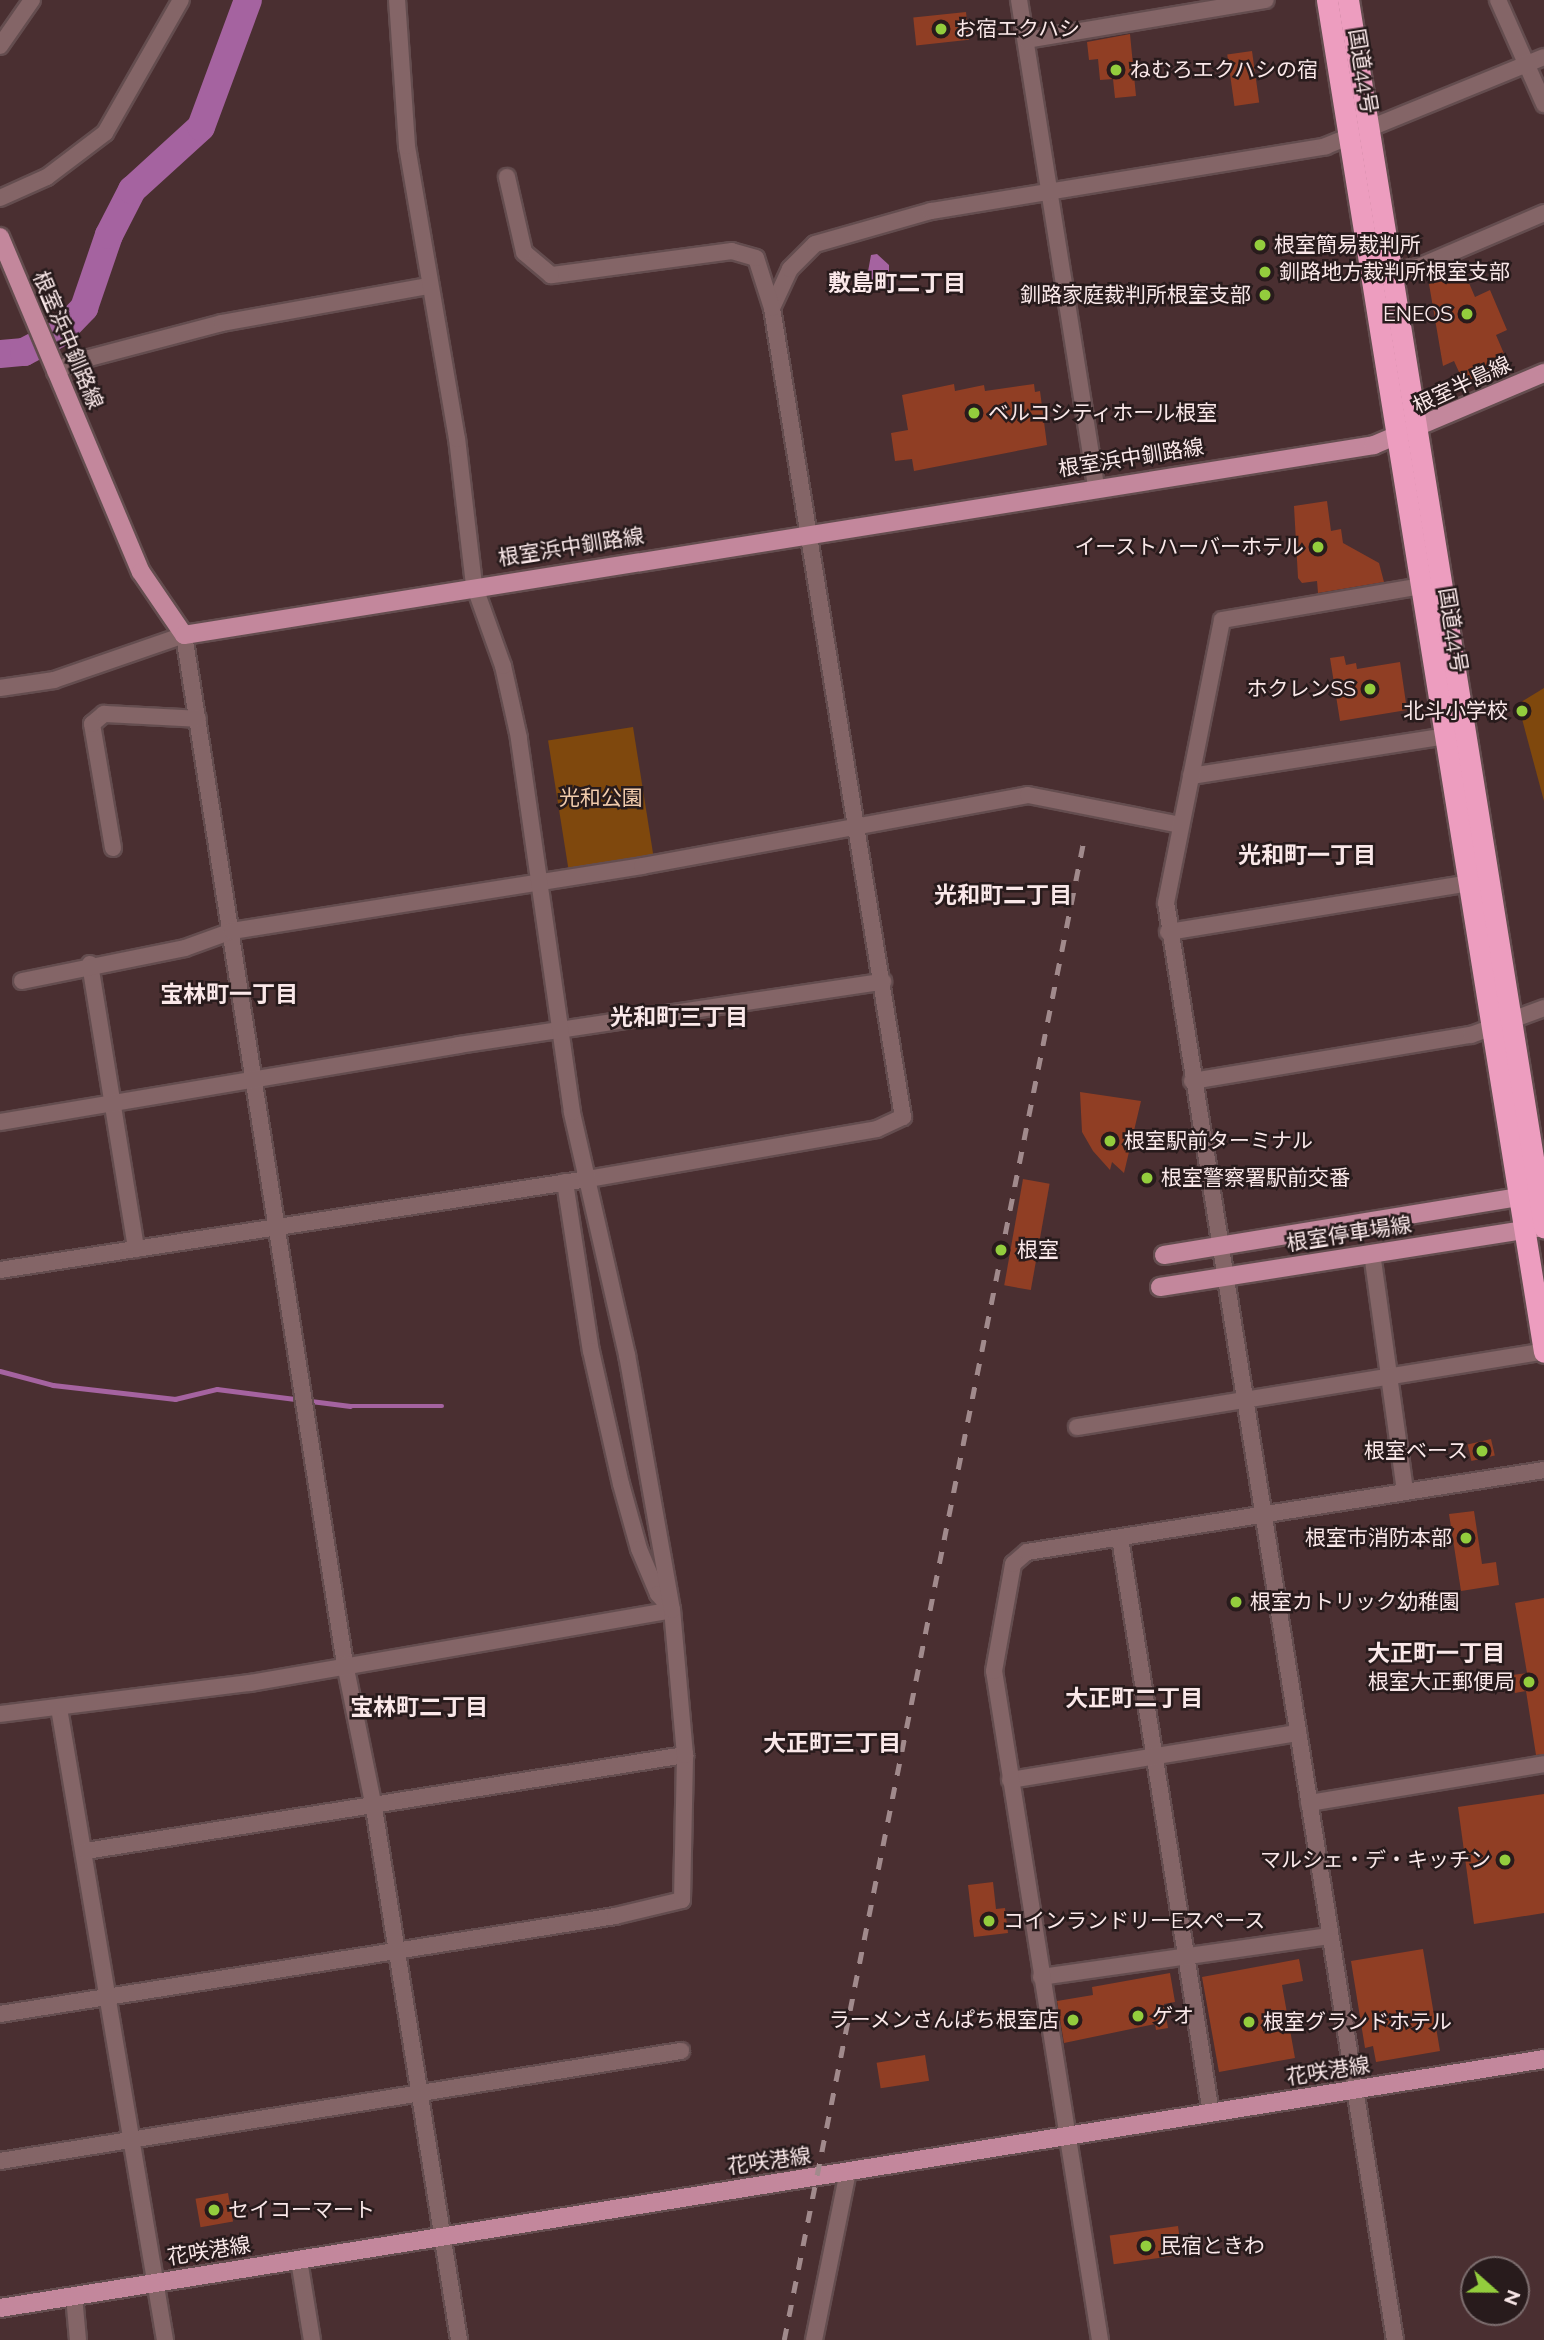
<!DOCTYPE html>
<html>
<head>
<meta charset="utf-8">
<style>
	body { margin:0 }
	#map { position:relative; width:1544px; height:2340px; overflow:hidden; background:#4a2f31; font-family:Raleway,"Noto Sans JP",sans-serif }
	div>[style] { position:absolute }
	[style*='--x'] { left:calc(var(--x)*1px); top:calc(var(--y)*1px); width:calc(var(--w)*1px); rotate:calc(var(--a)*1deg) }
	.green>* { inset:0; background:#7f480d; transform-origin:0 0 }
	.water>* { inset:0; background:#a563a0 }
	.stream>* { height:4.5px; margin:-2.25px; padding:0 2.25px; transform-origin:2.25px; border-radius:2.25px; background:#a563a0 }
	.river>* { height:28px; margin:-14px; padding:0 14px; transform-origin:14px; border-radius:14px; background:#a563a0 }
	.building>* { inset:0; background:#903e24; transform-origin:0 0 }
	.roads { filter:drop-shadow(2px 0 #644d4f) drop-shadow(-2px 0 #644d4f) drop-shadow(0 2px #644d4f) drop-shadow(0 -2px #644d4f) }
	.minor>* { height:16px; margin:-8px; padding:0 8px; transform-origin:8px; border-radius:8px; background:#846567 }
	.major>* { height:18px; margin:-9px; padding:0 9px; transform-origin:9px; border-radius:9px; background:#c3879c }
	.highway>* { height:21px; margin:-10.5px; padding:0 10.5px; transform-origin:10.5px; border-radius:10.5px; background:#ed9dbf }
	.rail>* { height:4.5px; margin-top:-2.25px; transform-origin:0; background:repeating-linear-gradient(90deg,#a18a8c 0 12px,transparent 0 24px) }
	.dots>* { width:19px; height:19px; translate:-50% -50%; box-sizing:border-box; border:4px solid #281b1c; border-radius:50% }
	span { translate:-50% -50%; white-space:nowrap; text-align:center; line-height:1.15; -webkit-text-stroke:5px #281b1c; paint-order:stroke }
	.poi-label { font-size:21px; color:#fae8e9 }
	.left { translate:0 -50%; text-align:left }
	.right { translate:-100% -50%; text-align:right }
	.street-label { font-size:21px; color:#fae8e9 }
	.park-label { font-size:21px; color:#f2ccad }
	.neighbourhood-label { font-size:23px; color:#fae8e9; font-weight:700 }
	.north { position:absolute; left:1460px; top:2256px; width:70px; height:70px; box-sizing:border-box; background:#281b1c; border:2px solid #7c6d6e; border-radius:50%; rotate:111deg; font-size:19px; font-weight:700; line-height:28px; text-align:center; color:#fae8e9 }
	.north::after { content:''; display:block; margin:auto; width:24px; height:32px; background:#93cd3d; clip-path:polygon(50% 0,100% 100%,50% 72%,0 100%) }
</style>
</head>
<body>
<div id="map">
	<div class="green">
		<i style="clip-path:polygon(1544px 688px,1544px 801px,1518px 704px)"></i>
		<i style="left:633px;top:727px;width:132px;height:86px;rotate:81deg"></i>
	</div>
	<div class="water">
		<i style="clip-path:polygon(877px 254px,889px 265px,889px 291px,877px 283px,869px 285px,867px 277px,871px 255px)"></i>
	</div>
	<div class="stream">
		<i style="--x:0;--y:1371;--w:55;--a:14.8"></i>
		<i style="--x:53;--y:1385;--w:123;--a:6.5"></i>
		<i style="--x:175;--y:1399;--w:43;--a:-13.4"></i>
		<i style="--x:217;--y:1389;--w:134;--a:7.3"></i>
		<i style="--x:350;--y:1406;--w:92;--a:0"></i>
	</div>
	<div class="river">
		<i style="--x:0;--y:354;--w:24;--a:-5"></i>
		<i style="--x:24;--y:352;--w:41;--a:-27.8"></i>
		<i style="--x:60;--y:333;--w:35;--a:-46"></i>
		<i style="--x:84;--y:308;--w:77;--a:-71.1"></i>
		<i style="--x:109;--y:235;--w:51;--a:-62.9"></i>
		<i style="--x:132;--y:190;--w:93;--a:-42.4"></i>
		<i style="--x:201;--y:127;--w:135;--a:-69.7"></i>
	</div>
	<div class="building">
		<i style="left:966px;top:12px;width:28px;height:53px;rotate:84deg"></i>
		<i style="clip-path:polygon(1130px 34px,1136px 96px,1115px 98px,1113px 79px,1100px 80px,1098px 59px,1089px 60px,1087px 42px)"></i>
		<i style="left:1252px;top:51px;width:52px;height:25px;rotate:82deg"></i>
		<i style="clip-path:polygon(1463px 269px,1475px 297px,1490px 290px,1507px 330px,1496px 335px,1508px 363px,1464px 383px,1454px 361px,1443px 366px,1429px 284px)"></i>
		<i style="clip-path:polygon(954px 384px,955px 391px,984px 385px,985px 391px,1034px 384px,1035px 392px,1040px 391px,1047px 445px,914px 471px,912px 459px,895px 461px,891px 433px,908px 430px,902px 395px)"></i>
		<i style="clip-path:polygon(1327px 501px,1331px 531px,1341px 529px,1343px 543px,1379px 563px,1384px 582px,1318px 593px,1317px 581px,1302px 583px,1298px 578px,1294px 506px)"></i>
		<i style="clip-path:polygon(1344px 656px,1346px 665px,1356px 663px,1357px 669px,1400px 662px,1407px 710px,1340px 721px,1330px 658px)"></i>
		<i style="clip-path:polygon(1080px 1092px,1141px 1101px,1124px 1173px,1112px 1162px,1110px 1170px,1093px 1151px,1082px 1132px)"></i>
		<i style="left:1023px;top:1179px;width:27px;height:108px;rotate:10deg"></i>
		<i style="left:1491px;top:1439px;width:17px;height:24px;rotate:77deg"></i>
		<i style="clip-path:polygon(1474px 1511px,1482px 1564px,1496px 1562px,1499px 1585px,1461px 1591px,1449px 1514px)"></i>
		<i style="clip-path:polygon(1544px 1598px,1544px 1754px,1536px 1755px,1526px 1691px,1515px 1693px,1512px 1675px,1527px 1673px,1515px 1603px)"></i>
		<i style="clip-path:polygon(1544px 1794px,1544px 1913px,1474px 1924px,1458px 1807px)"></i>
		<i style="clip-path:polygon(993px 1882px,996px 1909px,1005px 1908px,1008px 1933px,974px 1937px,968px 1885px)"></i>
		<i style="clip-path:polygon(1423px 1949px,1440px 2051px,1376px 2062px,1373px 2046px,1365px 2048px,1351px 1961px)"></i>
		<i style="clip-path:polygon(1299px 1959px,1303px 1981px,1282px 1985px,1295px 2058px,1219px 2072px,1202px 1977px)"></i>
		<i style="clip-path:polygon(1170px 1973px,1175px 2002px,1164px 2004px,1168px 2028px,1156px 2030px,1155px 2024px,1064px 2043px,1057px 2001px,1093px 1995px,1092px 1987px)"></i>
		<i style="left:925px;top:2055px;width:26px;height:49px;rotate:81deg"></i>
		<i style="left:228px;top:2193px;width:29px;height:33px;rotate:80deg"></i>
		<i style="left:1178px;top:2226px;width:29px;height:69px;rotate:82deg"></i>
	</div>
	<div class="roads">
		<div class="minor">
			<i style="--x:1019;--y:0;--w:492;--a:81"></i>
			<i style="--x:1498;--y:0;--w:114;--a:66.1"></i>
			<i style="--x:1026;--y:40;--w:243;--a:-9.5"></i>
			<i style="--x:0;--y:46;--w:56;--a:-55.2"></i>
			<i style="--x:0;--y:198;--w:51;--a:-24.1"></i>
			<i style="--x:47;--y:177;--w:73;--a:-37.2"></i>
			<i style="--x:105;--y:133;--w:153;--a:-60.3"></i>
			<i style="--x:1381;--y:273;--w:37;--a:-9"></i>
			<i style="--x:1418;--y:267;--w:137;--a:-23.2"></i>
			<i style="--x:772;--y:308;--w:43;--a:-65.2"></i>
			<i style="--x:790;--y:269;--w:35;--a:-45"></i>
			<i style="--x:815;--y:244;--w:121;--a:-15.9"></i>
			<i style="--x:931;--y:211;--w:400;--a:-9.3"></i>
			<i style="--x:1326;--y:146;--w:235;--a:-22.2"></i>
			<i style="--x:55;--y:372;--w:21;--a:-28"></i>
			<i style="--x:74;--y:362;--w:153;--a:-14.8"></i>
			<i style="--x:222;--y:323;--w:209;--a:-10.2"></i>
			<i style="--x:0;--y:688;--w:55;--a:-8.4"></i>
			<i style="--x:54;--y:680;--w:138;--a:-19.1"></i>
			<i style="--x:184;--y:635;--w:1042;--a:81.11"></i>
			<i style="--x:345;--y:1664;--w:147;--a:78.6"></i>
			<i style="--x:374;--y:1808;--w:539;--a:80.92"></i>
			<i style="--x:1191;--y:776;--w:258;--a:-8.9"></i>
			<i style="--x:113;--y:848;--w:126;--a:-99.6"></i>
			<i style="--x:92;--y:724;--w:16;--a:-40"></i>
			<i style="--x:104;--y:714;--w:94;--a:3"></i>
			<i style="--x:1168;--y:932;--w:305;--a:-9.2"></i>
			<i style="--x:90;--y:964;--w:289;--a:80.8"></i>
			<i style="--x:22;--y:981;--w:166;--a:-11.4"></i>
			<i style="--x:185;--y:948;--w:50;--a:-19.9"></i>
			<i style="--x:232;--y:931;--w:415;--a:-9"></i>
			<i style="--x:642;--y:866;--w:392;--a:-10.4"></i>
			<i style="--x:1028;--y:795;--w:156;--a:11.1"></i>
			<i style="--x:1192;--y:1081;--w:283;--a:-9.4"></i>
			<i style="--x:1471;--y:1035;--w:78;--a:-20.3"></i>
			<i style="--x:0;--y:1122;--w:465;--a:-9.5"></i>
			<i style="--x:459;--y:1045;--w:429;--a:-8.5"></i>
			<i style="--x:565;--y:1182;--w:171;--a:81.3"></i>
			<i style="--x:591;--y:1351;--w:136;--a:77.3"></i>
			<i style="--x:621;--y:1484;--w:67;--a:74.5"></i>
			<i style="--x:639;--y:1549;--w:49;--a:67.1"></i>
			<i style="--x:658;--y:1594;--w:21;--a:49"></i>
			<i style="--x:1372;--y:1253;--w:241;--a:82.1"></i>
			<i style="--x:0;--y:1270;--w:595;--a:-8.8"></i>
			<i style="--x:588;--y:1179;--w:293;--a:-9.8"></i>
			<i style="--x:877;--y:1129;--w:29;--a:-25"></i>
			<i style="--x:903;--y:1117;--w:820;--a:-99.2"></i>
			<i style="--x:772;--y:308;--w:52;--a:-107.7"></i>
			<i style="--x:756;--y:258;--w:25;--a:-164"></i>
			<i style="--x:732;--y:251;--w:183;--a:172.4"></i>
			<i style="--x:551;--y:275;--w:35;--a:-140"></i>
			<i style="--x:524;--y:252;--w:77;--a:-102.8"></i>
			<i style="--x:1077;--y:1427;--w:473;--a:-9.2"></i>
			<i style="--x:1120;--y:1538;--w:582;--a:81.01"></i>
			<i style="--x:59;--y:1708;--w:641;--a:80.48"></i>
			<i style="--x:0;--y:1714;--w:252;--a:-7.1"></i>
			<i style="--x:250;--y:1683;--w:428;--a:-9.8"></i>
			<i style="--x:1010;--y:1780;--w:292;--a:-9.3"></i>
			<i style="--x:1309;--y:1803;--w:238;--a:-9.4"></i>
			<i style="--x:86;--y:1851;--w:607;--a:-9.11"></i>
			<i style="--x:1041;--y:1977;--w:292;--a:-8.1"></i>
			<i style="--x:0;--y:2014;--w:623;--a:-9.05"></i>
			<i style="--x:615;--y:1916;--w:69;--a:-13.4"></i>
			<i style="--x:682;--y:1900;--w:145;--a:-88.8"></i>
			<i style="--x:685;--y:1755;--w:146;--a:-95.1"></i>
			<i style="--x:672;--y:1610;--w:259;--a:-100"></i>
			<i style="--x:627;--y:1355;--w:249;--a:-102.8"></i>
			<i style="--x:572;--y:1112;--w:378;--a:-98.1"></i>
			<i style="--x:519;--y:738;--w:74;--a:-102.5"></i>
			<i style="--x:503;--y:666;--w:86;--a:-109.7"></i>
			<i style="--x:474;--y:585;--w:147;--a:-96.6"></i>
			<i style="--x:457;--y:439;--w:297;--a:-99.7"></i>
			<i style="--x:407;--y:146;--w:146;--a:-93.9"></i>
			<i style="--x:0;--y:2161;--w:690;--a:-9.18"></i>
			<i style="--x:299;--y:2260;--w:81;--a:80.8"></i>
			<i style="--x:74;--y:2296;--w:44;--a:84.8"></i>
			<i style="--x:814;--y:2340;--w:171;--a:-78.6"></i>
			<i style="--x:1100;--y:2340;--w:677;--a:-99"></i>
			<i style="--x:994;--y:1671;--w:109;--a:-79.9"></i>
			<i style="--x:1013;--y:1564;--w:18;--a:-41"></i>
			<i style="--x:1027;--y:1552;--w:523;--a:-9.01"></i>
			<i style="--x:1395;--y:2340;--w:1455;--a:-99.05"></i>
			<i style="--x:1166;--y:903;--w:288;--a:-78.8"></i>
			<i style="--x:1222;--y:620;--w:213;--a:-9.7"></i>
		</div>
		<div class="major">
			<i style="--x:0;--y:237;--w:363;--a:67.2"></i>
			<i style="--x:141;--y:572;--w:76;--a:55.7"></i>
			<i style="--x:184;--y:635;--w:1205;--a:-9.07"></i>
			<i style="--x:1374;--y:445;--w:185;--a:-23"></i>
			<i style="--x:1164;--y:1255;--w:371;--a:-9.3"></i>
			<i style="--x:1160;--y:1287;--w:382;--a:-8.9"></i>
			<i style="--x:0;--y:2308;--w:1564;--a:-9.16"></i>
		</div>
		<div class="highway">
			<i style="--x:1327;--y:0;--w:1369;--a:80.88"></i>
			<i style="--x:1348;--y:0;--w:1243;--a:80.92"></i>
		</div>
	</div>
	<div class="rail">
		<i style="--x:784;--y:2340;--w:1527;--a:-78.7"></i>
	</div>
	<div class="dots">
		<i style="left:941px;top:29px;background:#93cd3d"></i>
		<i style="left:1116px;top:70px;background:#93cd3d"></i>
		<i style="left:1260px;top:245px;background:#93cd3d"></i>
		<i style="left:1265px;top:272px;background:#93cd3d"></i>
		<i style="left:1265px;top:295px;background:#93cd3d"></i>
		<i style="left:1467px;top:314px;background:#93cd3d"></i>
		<i style="left:974px;top:413px;background:#93cd3d"></i>
		<i style="left:1318px;top:547px;background:#93cd3d"></i>
		<i style="left:1370px;top:689px;background:#93cd3d"></i>
		<i style="left:1522px;top:711px;background:#93cd3d"></i>
		<i style="left:1110px;top:1141px;background:#93cd3d"></i>
		<i style="left:1147px;top:1178px;background:#93cd3d"></i>
		<i style="left:1001px;top:1250px;background:#93cd3d"></i>
		<i style="left:1482px;top:1451px;background:#93cd3d"></i>
		<i style="left:1466px;top:1538px;background:#93cd3d"></i>
		<i style="left:1236px;top:1602px;background:#93cd3d"></i>
		<i style="left:1529px;top:1682px;background:#93cd3d"></i>
		<i style="left:1505px;top:1860px;background:#93cd3d"></i>
		<i style="left:989px;top:1921px;background:#93cd3d"></i>
		<i style="left:1138px;top:2016px;background:#93cd3d"></i>
		<i style="left:1073px;top:2020px;background:#93cd3d"></i>
		<i style="left:1249px;top:2022px;background:#93cd3d"></i>
		<i style="left:214px;top:2210px;background:#93cd3d"></i>
		<i style="left:1146px;top:2246px;background:#93cd3d"></i>
	</div>
	<div class="poi-label">
		<span class="left" style="left:955px;top:29px">お宿エクハシ</span>
		<span class="left" style="left:1130px;top:70px">ねむろエクハシの宿</span>
		<span class="left" style="left:1274px;top:245px">根室簡易裁判所</span>
		<span class="left" style="left:1279px;top:272px">釧路地方裁判所根室支部</span>
		<span class="right" style="left:1251px;top:295px">釧路家庭裁判所根室支部</span>
		<span class="right" style="left:1453px;top:314px">ENEOS</span>
		<span class="left" style="left:988px;top:413px">ベルコシティホール根室</span>
		<span class="right" style="left:1304px;top:547px">イーストハーバーホテル</span>
		<span class="right" style="left:1356px;top:689px">ホクレンSS</span>
		<span class="right" style="left:1508px;top:711px">北斗小学校</span>
		<span class="left" style="left:1124px;top:1141px">根室駅前ターミナル</span>
		<span class="left" style="left:1161px;top:1178px">根室警察署駅前交番</span>
		<span class="left" style="left:1017px;top:1250px">根室</span>
		<span class="right" style="left:1468px;top:1451px">根室ベース</span>
		<span class="right" style="left:1452px;top:1538px">根室市消防本部</span>
		<span class="left" style="left:1250px;top:1602px">根室カトリック幼稚園</span>
		<span class="right" style="left:1515px;top:1682px">根室大正郵便局</span>
		<span class="right" style="left:1491px;top:1860px">マルシェ・デ・キッチン</span>
		<span class="left" style="left:1003px;top:1921px">コインランドリーEスペース</span>
		<span class="left" style="left:1152px;top:2016px">ゲオ</span>
		<span class="right" style="left:1059px;top:2020px">ラーメンさんぱち根室店</span>
		<span class="left" style="left:1263px;top:2022px">根室グランドホテル</span>
		<span class="left" style="left:228px;top:2210px">セイコーマート</span>
		<span class="left" style="left:1160px;top:2246px">民宿ときわ</span>
	</div>
	<div class="street-label">
		<span style="left:1363px;top:71px;rotate:81deg">国道44号</span>
		<span style="left:68px;top:340px;rotate:67deg">根室浜中釧路線</span>
		<span style="left:1462px;top:385px;rotate:-25deg">根室半島線</span>
		<span style="left:1131px;top:458px;rotate:-9deg">根室浜中釧路線</span>
		<span style="left:571px;top:547px;rotate:-9deg">根室浜中釧路線</span>
		<span style="left:1453px;top:630px;rotate:81deg">国道44号</span>
		<span style="left:1349px;top:1234px;rotate:-9deg">根室停車場線</span>
		<span style="left:1328px;top:2071px;rotate:-9deg">花咲港線</span>
		<span style="left:769px;top:2161px;rotate:-8deg">花咲港線</span>
		<span style="left:209px;top:2251px;rotate:-9deg">花咲港線</span>
	</div>
	<div class="park-label">
		<span style="left:601px;top:798px">光和公園</span>
	</div>
	<div class="neighbourhood-label">
		<span style="left:897px;top:283px">敷島町二丁目</span>
		<span style="left:1307px;top:855px">光和町一丁目</span>
		<span style="left:1003px;top:895px">光和町二丁目</span>
		<span style="left:229px;top:994px">宝林町一丁目</span>
		<span style="left:679px;top:1017px">光和町三丁目</span>
		<span style="left:1436px;top:1653px">大正町一丁目</span>
		<span style="left:1134px;top:1698px">大正町二丁目</span>
		<span style="left:419px;top:1707px">宝林町二丁目</span>
		<span style="left:832px;top:1743px">大正町三丁目</span>
	</div>
	<div class="north">N</div>
</div>
</body>
</html>
